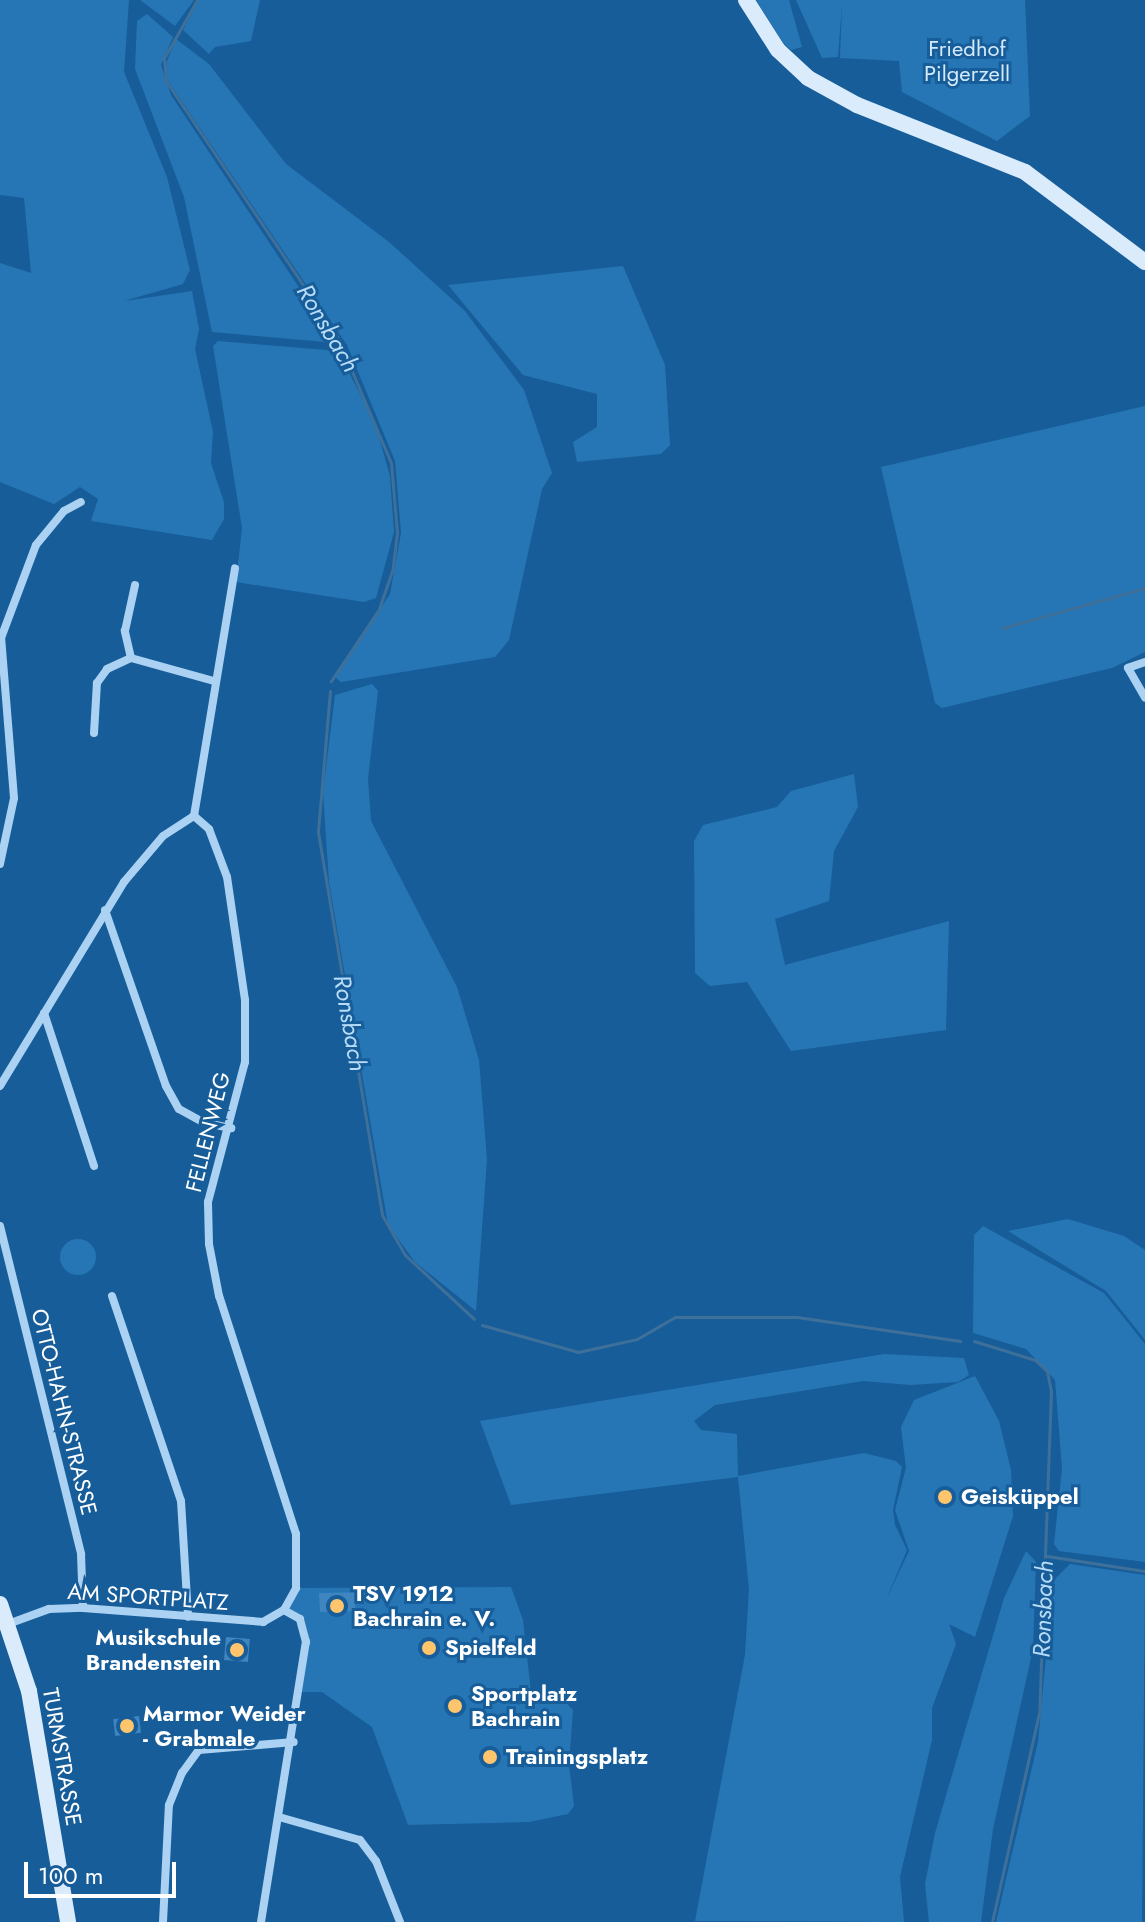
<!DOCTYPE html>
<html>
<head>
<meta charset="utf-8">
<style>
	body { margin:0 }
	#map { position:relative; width:1145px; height:1922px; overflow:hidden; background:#175d99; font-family:Jost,sans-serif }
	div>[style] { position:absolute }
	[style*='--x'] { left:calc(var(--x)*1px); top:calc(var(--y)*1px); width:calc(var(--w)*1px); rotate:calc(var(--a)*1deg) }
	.green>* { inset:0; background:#2676b6 }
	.round { border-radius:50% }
	.stream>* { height:3px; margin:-1.5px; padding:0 1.5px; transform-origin:1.5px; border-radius:1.5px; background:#3e709a }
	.building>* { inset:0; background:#3f86c0; transform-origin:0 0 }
	.street>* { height:8px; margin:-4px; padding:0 4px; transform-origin:4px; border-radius:4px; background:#abd2f2 }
	.secondary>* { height:16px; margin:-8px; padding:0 8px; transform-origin:8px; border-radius:8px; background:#daecfc }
	.dots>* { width:22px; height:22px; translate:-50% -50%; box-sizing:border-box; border:4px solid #175d99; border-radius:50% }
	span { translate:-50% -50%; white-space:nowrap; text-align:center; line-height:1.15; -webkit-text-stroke:6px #175d99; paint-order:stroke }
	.park-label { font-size:22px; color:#d2eafc }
	.street-label { font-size:22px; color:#fff }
	.poi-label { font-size:22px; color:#fff; font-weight:700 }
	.left { translate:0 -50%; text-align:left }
	.right { translate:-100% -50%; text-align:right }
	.water-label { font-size:24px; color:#b7dcf8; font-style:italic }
	.scale { position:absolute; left:24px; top:1862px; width:152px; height:36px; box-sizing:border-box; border:4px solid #fff; border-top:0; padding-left:10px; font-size:24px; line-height:28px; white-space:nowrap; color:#fff; -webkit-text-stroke:6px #175d99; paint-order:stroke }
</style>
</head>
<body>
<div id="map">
	<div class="green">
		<i style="clip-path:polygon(0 0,129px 0,124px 72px,167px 177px,190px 270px,183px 284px,124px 301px,192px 291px,199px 329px,195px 349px,213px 432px,211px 463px,224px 502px,224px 519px,212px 540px,91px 521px,98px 499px,80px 487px,54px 504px,0 482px,0 263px,31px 273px,24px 198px,0 195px)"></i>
		<i style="clip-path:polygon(140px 0,194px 0,175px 26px)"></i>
		<i style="clip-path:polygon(199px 0,260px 0,251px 41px,215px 47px,209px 54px,183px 30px)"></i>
		<i style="clip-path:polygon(756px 0,789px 0,802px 47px,791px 50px,784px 44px)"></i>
		<i style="clip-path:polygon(796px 0,1025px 0,1030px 116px,997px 141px,902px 92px,899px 61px,840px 58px,842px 4px,838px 57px,822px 58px)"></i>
		<i style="clip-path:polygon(147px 14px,173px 37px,161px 65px,171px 95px,336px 343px,212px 332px,184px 197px,135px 69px,137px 21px)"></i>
		<i style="clip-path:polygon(176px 39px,209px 64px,286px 164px,389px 242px,465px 311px,524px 390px,552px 473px,542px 489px,509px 640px,495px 657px,341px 682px,335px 677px,390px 594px,401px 533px,395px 461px,347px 345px,168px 81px,165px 66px)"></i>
		<i style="clip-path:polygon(623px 266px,665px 365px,670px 445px,661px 454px,577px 462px,573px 442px,597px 427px,597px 394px,523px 375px,448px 285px)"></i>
		<i style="clip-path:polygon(218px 341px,338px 351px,375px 423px,390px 476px,394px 532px,376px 598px,364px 602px,236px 582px,242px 528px,213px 346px)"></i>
		<i style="clip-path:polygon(1145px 406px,1145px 652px,1112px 668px,942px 708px,935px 703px,881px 467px)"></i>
		<i style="clip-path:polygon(372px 684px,378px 691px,368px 779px,371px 821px,457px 987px,479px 1060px,487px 1160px,476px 1311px,415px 1262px,388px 1225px,329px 882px,323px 792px,335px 695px)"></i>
		<i style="clip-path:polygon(854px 774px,858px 807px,834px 851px,829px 901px,775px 919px,785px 965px,949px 921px,946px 1030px,791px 1051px,747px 982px,710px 986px,695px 973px,694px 841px,703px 825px,777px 807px,791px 791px)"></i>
		<i style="clip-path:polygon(1068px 1219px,1124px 1236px,1145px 1250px,1145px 1340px,1106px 1291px,1008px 1231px)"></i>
		<i style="clip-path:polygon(983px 1226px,1104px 1293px,1145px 1344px,1145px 1562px,1059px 1551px,1054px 1544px,1062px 1469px,1055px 1380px,1026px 1349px,973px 1333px,974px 1235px)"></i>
		<i class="round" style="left:60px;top:1239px;width:36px;height:36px"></i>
		<i style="clip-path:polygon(884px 1354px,964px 1358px,969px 1375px,958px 1382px,910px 1385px,863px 1381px,715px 1405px,694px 1421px,701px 1430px,737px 1434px,738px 1476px,864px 1453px,896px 1461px,902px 1467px,893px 1510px,895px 1525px,907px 1550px,886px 1600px,909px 1551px,895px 1510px,906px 1468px,901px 1427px,914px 1400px,975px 1376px,999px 1421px,1011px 1470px,1013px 1516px,975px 1637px,949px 1624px,956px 1644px,932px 1708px,932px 1740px,900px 1877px,904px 1922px,695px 1921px,745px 1655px,749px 1589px,738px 1477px,511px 1505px,480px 1421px)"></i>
		<i style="clip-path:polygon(1026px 1551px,1036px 1562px,1033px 1649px,993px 1829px,981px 1922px,929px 1922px,925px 1884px,935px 1833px,1004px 1598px)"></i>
		<i style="clip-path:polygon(1070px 1564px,1145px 1575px,1142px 1922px,996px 1922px,1038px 1742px,1053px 1581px)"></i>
		<i style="clip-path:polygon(511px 1587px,523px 1620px,532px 1701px,565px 1702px,573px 1710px,569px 1765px,574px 1806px,568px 1814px,529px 1822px,408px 1825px,372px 1727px,322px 1692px,302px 1692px,304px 1627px,284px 1610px,296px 1588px)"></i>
	</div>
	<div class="stream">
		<i style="--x:197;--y:0;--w:67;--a:119.6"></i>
		<i style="--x:164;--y:58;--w:23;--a:85"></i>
		<i style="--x:166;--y:81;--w:305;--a:56.1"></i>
		<i style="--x:336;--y:334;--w:140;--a:66.9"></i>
		<i style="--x:391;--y:463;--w:70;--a:85.1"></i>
		<i style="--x:397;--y:533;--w:38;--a:97"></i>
		<i style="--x:392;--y:571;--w:40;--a:108.9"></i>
		<i style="--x:379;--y:609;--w:87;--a:123.7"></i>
		<i style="--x:1002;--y:628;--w:148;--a:-15.6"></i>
		<i style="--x:330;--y:691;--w:142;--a:94.9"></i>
		<i style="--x:318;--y:832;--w:388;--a:80.5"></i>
		<i style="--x:382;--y:1215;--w:46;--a:60.1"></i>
		<i style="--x:405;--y:1255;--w:94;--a:42.8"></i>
		<i style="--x:482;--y:1325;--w:100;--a:15.7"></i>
		<i style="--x:578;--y:1352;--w:60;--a:-12.4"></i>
		<i style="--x:637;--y:1339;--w:44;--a:-30.1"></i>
		<i style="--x:675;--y:1317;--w:122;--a:0"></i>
		<i style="--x:797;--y:1317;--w:165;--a:8.4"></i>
		<i style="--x:974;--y:1341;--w:64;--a:17.3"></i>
		<i style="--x:1035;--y:1360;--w:16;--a:43"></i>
		<i style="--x:1047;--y:1371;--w:20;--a:79"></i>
		<i style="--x:1051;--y:1391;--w:322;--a:92.1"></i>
		<i style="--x:1039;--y:1713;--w:214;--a:102.7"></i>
		<i style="--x:1047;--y:1556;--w:99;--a:8.7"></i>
	</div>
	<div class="building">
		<i style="clip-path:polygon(375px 1592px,375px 1600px,355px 1600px,355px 1611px,320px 1612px,319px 1593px)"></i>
		<i style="left:226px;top:1637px;width:24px;height:23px;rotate:5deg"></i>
		<i style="left:139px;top:1716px;width:17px;height:26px;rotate:83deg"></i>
	</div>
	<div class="street">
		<i style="--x:131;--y:658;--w:28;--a:-103"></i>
		<i style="--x:125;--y:631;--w:47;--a:-77.7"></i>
		<i style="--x:1145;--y:662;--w:18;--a:161"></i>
		<i style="--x:1128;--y:668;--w:34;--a:60"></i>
		<i style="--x:94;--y:733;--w:50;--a:-86.6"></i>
		<i style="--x:97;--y:683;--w:17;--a:-54"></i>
		<i style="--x:107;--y:669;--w:26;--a:-25"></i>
		<i style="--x:131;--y:658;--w:86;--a:15.5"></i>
		<i style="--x:194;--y:816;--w:251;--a:-80.6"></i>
		<i style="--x:0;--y:864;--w:67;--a:-78"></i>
		<i style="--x:14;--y:798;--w:161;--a:-94.6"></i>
		<i style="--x:1;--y:638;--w:99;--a:-69.4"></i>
		<i style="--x:36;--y:545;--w:44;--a:-50.5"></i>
		<i style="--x:64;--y:511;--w:19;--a:-28"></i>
		<i style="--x:105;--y:910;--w:186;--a:70.9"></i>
		<i style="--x:166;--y:1086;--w:26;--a:61"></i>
		<i style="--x:179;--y:1109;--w:26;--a:29"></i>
		<i style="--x:202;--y:1122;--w:30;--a:12"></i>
		<i style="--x:44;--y:1013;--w:161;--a:71.9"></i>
		<i style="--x:0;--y:1086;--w:239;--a:-58.7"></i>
		<i style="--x:124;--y:882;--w:60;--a:-49.7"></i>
		<i style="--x:163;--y:836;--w:37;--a:-33"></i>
		<i style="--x:0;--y:1226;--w:338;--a:76.1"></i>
		<i style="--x:81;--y:1554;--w:54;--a:87.9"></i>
		<i style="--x:112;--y:1296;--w:216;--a:71.4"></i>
		<i style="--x:181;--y:1501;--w:116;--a:86.5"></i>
		<i style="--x:8;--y:1624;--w:44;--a:-20.1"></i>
		<i style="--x:49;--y:1609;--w:34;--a:-2"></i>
		<i style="--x:83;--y:1608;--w:181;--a:4.4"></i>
		<i style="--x:263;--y:1622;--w:24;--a:-30"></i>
		<i style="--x:284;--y:1610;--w:25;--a:-61"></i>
		<i style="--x:296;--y:1588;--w:54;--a:-90"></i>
		<i style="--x:296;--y:1534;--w:250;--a:-107.9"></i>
		<i style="--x:219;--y:1296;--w:53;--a:-100.9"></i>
		<i style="--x:209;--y:1244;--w:42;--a:-91.4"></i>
		<i style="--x:208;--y:1202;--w:145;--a:-75.2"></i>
		<i style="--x:245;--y:1062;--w:62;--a:-90"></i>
		<i style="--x:245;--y:1000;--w:124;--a:-98.3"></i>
		<i style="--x:227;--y:877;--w:51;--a:-110.6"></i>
		<i style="--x:209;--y:829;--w:20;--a:-139"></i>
		<i style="--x:279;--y:1817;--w:84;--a:15.9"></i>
		<i style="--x:360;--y:1840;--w:26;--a:53"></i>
		<i style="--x:376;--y:1861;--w:66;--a:68.5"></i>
		<i style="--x:163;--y:1922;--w:117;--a:-87.1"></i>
		<i style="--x:169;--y:1805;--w:35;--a:-68"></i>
		<i style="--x:182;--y:1773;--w:29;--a:-54"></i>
		<i style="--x:199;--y:1750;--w:95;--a:-4.8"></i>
		<i style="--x:261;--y:1922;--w:284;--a:-80.9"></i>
		<i style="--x:306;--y:1642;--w:24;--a:-105"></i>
		<i style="--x:300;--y:1619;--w:18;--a:-151"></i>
	</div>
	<div class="secondary">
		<i style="--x:746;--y:0;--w:59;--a:57.4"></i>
		<i style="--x:778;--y:50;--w:41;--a:43"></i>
		<i style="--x:808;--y:78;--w:56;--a:28.9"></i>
		<i style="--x:857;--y:105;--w:181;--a:21.7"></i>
		<i style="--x:1025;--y:172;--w:150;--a:36.9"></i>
		<i style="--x:0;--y:1604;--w:92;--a:71.6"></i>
		<i style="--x:29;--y:1691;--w:234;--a:80.4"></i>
	</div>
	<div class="dots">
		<i style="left:945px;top:1497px;background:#ffc56c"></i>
		<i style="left:337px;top:1606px;background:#ffc56c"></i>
		<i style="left:429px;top:1648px;background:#ffc56c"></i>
		<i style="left:237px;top:1650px;background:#ffc56c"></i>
		<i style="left:455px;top:1706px;background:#ffc56c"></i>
		<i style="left:127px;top:1726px;background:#ffc56c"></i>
		<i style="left:490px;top:1757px;background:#ffc56c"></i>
	</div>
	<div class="park-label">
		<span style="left:967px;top:61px">Friedhof<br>Pilgerzell</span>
	</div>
	<div class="street-label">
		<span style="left:208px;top:1132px;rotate:-76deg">FELLENWEG</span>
		<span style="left:64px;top:1412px;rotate:76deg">OTTO-HAHN-STRASSE</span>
		<span style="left:148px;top:1597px;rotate:4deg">AM SPORTPLATZ</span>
		<span style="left:62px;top:1757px;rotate:80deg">TURMSTRASSE</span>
	</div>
	<div class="poi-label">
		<span class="left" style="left:961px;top:1497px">Geisküppel</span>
		<span class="left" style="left:353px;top:1606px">TSV 1912<br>Bachrain e. V.</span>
		<span class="right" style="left:221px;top:1650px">Musikschule<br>Brandenstein</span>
		<span class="left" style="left:445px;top:1648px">Spielfeld</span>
		<span class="left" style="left:471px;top:1706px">Sportplatz<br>Bachrain</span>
		<span class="left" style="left:143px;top:1726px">Marmor Weider<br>- Grabmale</span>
		<span class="left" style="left:506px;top:1757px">Trainingsplatz</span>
	</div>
	<div class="water-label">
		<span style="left:328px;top:328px;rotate:59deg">Ronsbach</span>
		<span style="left:350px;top:1023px;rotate:80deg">Ronsbach</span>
		<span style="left:1043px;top:1609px;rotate:-88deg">Ronsbach</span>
	</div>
	<div class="scale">100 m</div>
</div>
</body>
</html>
